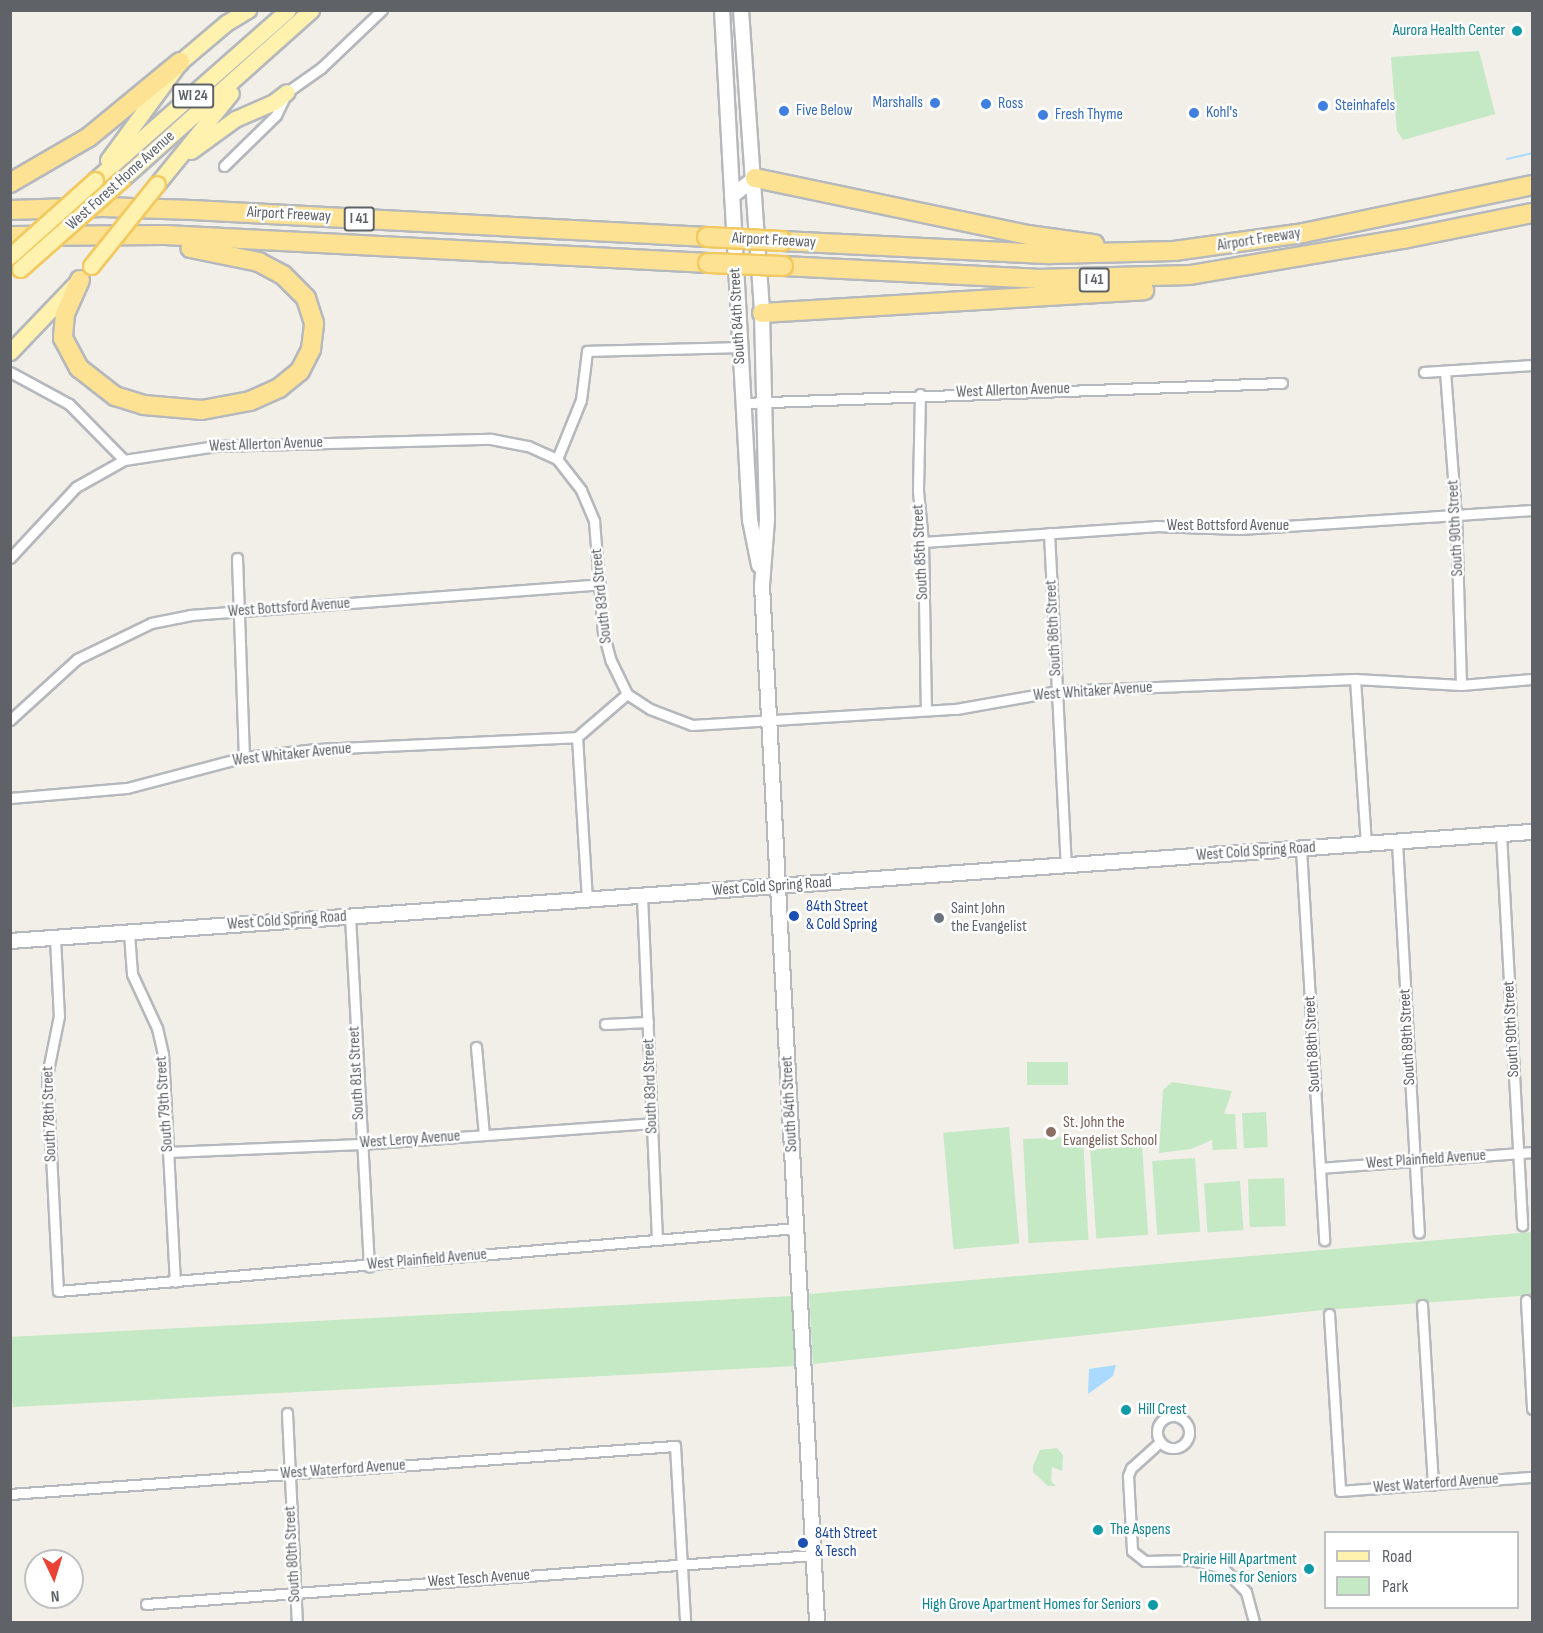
<!DOCTYPE html>
<html>
<head>
<meta charset="utf-8">
<style>
	body { margin:0 }
	#map { position:relative; width:1543px; height:1633px; overflow:hidden; background:#f1efe8; font-family:"Sofia Sans Condensed",sans-serif }
	div>[style] { position:absolute }
	[style*='--x'] { left:calc(var(--x)*1px); top:calc(var(--y)*1px); width:calc(var(--w)*1px); rotate:calc(var(--a)*1deg) }
	.green>* { inset:0; background:#c5e8c5; transform-origin:0 0 }
	.water>* { inset:0; background:#aadaff }
	.stream>* { height:2px; margin:-1px; padding:0 1px; transform-origin:1px; border-radius:1px; background:#aadaff }
	.roads { filter:drop-shadow(2px 0 #b5b8bc) drop-shadow(-2px 0 #b5b8bc) drop-shadow(0 2px #b5b8bc) drop-shadow(0 -2px #b5b8bc) }
	.street>* { height:9px; margin:-4.5px; padding:0 4.5px; transform-origin:4.5px; border-radius:4.5px; background:#fff }
	.street>.ring { margin:-4.5px; padding:0; box-sizing:content-box; background:none; border:9px solid #fff; border-radius:50% }
	.secondary>* { height:14px; margin:-7px; padding:0 7px; transform-origin:7px; border-radius:7px; background:#fff }
	.primary>* { height:15px; margin:-7.5px; padding:0 7.5px; transform-origin:7.5px; border-radius:7.5px; background:#fff2af }
	.highway>* { height:18px; margin:-9px; padding:0 9px; transform-origin:9px; border-radius:9px; background:#fde293 }
	.bridges { filter:drop-shadow(2px 0 #f2c960) drop-shadow(-2px 0 #f2c960) drop-shadow(0 2px #f2c960) drop-shadow(0 -2px #f2c960) }
	.primary-bridge>* { height:15px; margin:-7.5px; padding:0 7.5px; transform-origin:7.5px; border-radius:7.5px; background:#fff2af }
	.highway-bridge>* { height:18px; margin:-9px; padding:0 9px; transform-origin:9px; border-radius:9px; background:#fde293 }
	.dots>* { width:16px; height:16px; translate:-50% -50%; box-sizing:border-box; border:3px solid #fff; border-radius:50% }
	span { translate:-50% -50%; white-space:nowrap; text-align:center; line-height:1.15; -webkit-text-stroke:5px #fff; paint-order:stroke }
	.shield-label span { padding:2px 4px; background:#fff; border:2px solid; border-radius:4px; -webkit-text-stroke-width:0 }
	.shield-label { font-size:15px; color:#5f6368; font-weight:700 }
	.culture-label { font-size:16px; color:#0d838f }
	.right { translate:-100% -50%; text-align:right }
	.left { translate:0 -50%; text-align:left }
	.shop-label { font-size:16px; color:#366cbe }
	.street-label { font-size:16px; color:#5f6368 }
	.transit-label { font-size:16px; color:#164399 }
	.worship-label { font-size:16px; color:#5b616d }
	.education-label { font-size:16px; color:#785e54 }
	.frame { position:absolute; inset:0; border:12px solid #5f6368; pointer-events:none }
	.legend { position:absolute; left:1324px; top:1531px; width:195px; height:78px; box-sizing:border-box; background:#fff; border:2px solid #bfc1c3; margin:0; padding:8px 10px; list-style:none; font-size:18px; color:#5f6368 }
	.legend li { display:flex; align-items:center; gap:12px; height:30px }
	.legend b { width:30px; border:2px solid #bfc1c3 }
	.north { position:absolute; left:24px; top:1549px; width:60px; height:60px; box-sizing:border-box; background:#fff; border:2px solid #bfc1c3; border-radius:50%; rotate:176deg; font-size:16px; font-weight:700; line-height:24px; text-align:center; color:#5f6368 }
	.north::after { content:''; display:block; margin:auto; width:21px; height:27px; background:#ea4335; clip-path:polygon(50% 0,100% 100%,50% 72%,0 100%) }
</style>
</head>
<body>
<div id="map">
	<div class="green">
		<i style="clip-path:polygon(1479px 51px,1495px 114px,1403px 140px,1397px 131px,1391px 57px)"></i>
		<i style="left:1068px;top:1062px;width:23px;height:41px;rotate:90deg"></i>
		<i style="clip-path:polygon(1172px 1082px,1232px 1091px,1224px 1114px,1235px 1114px,1237px 1149px,1213px 1150px,1212px 1140px,1191px 1149px,1159px 1153px,1163px 1090px)"></i>
		<i style="left:1266px;top:1112px;width:35px;height:24px;rotate:87deg"></i>
		<i style="left:1009px;top:1127px;width:117px;height:66px;rotate:85deg"></i>
		<i style="left:1083px;top:1136px;width:104px;height:60px;rotate:87deg"></i>
		<i style="left:1142px;top:1146px;width:89px;height:52px;rotate:86deg"></i>
		<i style="left:1195px;top:1158px;width:74px;height:43px;rotate:86deg"></i>
		<i style="left:1284px;top:1178px;width:48px;height:36px;rotate:88deg"></i>
		<i style="left:1240px;top:1181px;width:49px;height:36px;rotate:86deg"></i>
		<i style="clip-path:polygon(1532px 1232px,1532px 1295px,1323px 1310px,813px 1364px,809px 1294px)"></i>
		<i style="left:792px;top:1296px;width:70px;height:784px;rotate:87deg"></i>
		<i style="clip-path:polygon(1057px 1448px,1063px 1455px,1062px 1471px,1052px 1467px,1051px 1481px,1056px 1486px,1048px 1486px,1033px 1472px,1033px 1466px,1040px 1450px)"></i>
	</div>
	<div class="water">
		<i style="clip-path:polygon(1116px 1365px,1113px 1376px,1088px 1394px,1089px 1369px)"></i>
	</div>
	<div class="stream">
		<i style="--x:1507;--y:159;--w:26;--a:-13"></i>
	</div>
	<div class="roads">
		<div class="street">
			<i style="--x:224;--y:166;--w:73;--a:-44.4"></i>
			<i style="--x:276;--y:115;--w:25;--a:-64"></i>
			<i style="--x:287;--y:92;--w:42;--a:-35.2"></i>
			<i style="--x:321;--y:68;--w:84;--a:-43.6"></i>
			<i style="--x:1445;--y:371;--w:145;--a:85.7"></i>
			<i style="--x:1456;--y:516;--w:169;--a:88.3"></i>
			<i style="--x:10;--y:372;--w:67;--a:28.5"></i>
			<i style="--x:69;--y:404;--w:78;--a:45.5"></i>
			<i style="--x:1424;--y:372;--w:108;--a:-3.7"></i>
			<i style="--x:920;--y:394;--w:97;--a:91.2"></i>
			<i style="--x:918;--y:491;--w:51;--a:84.4"></i>
			<i style="--x:923;--y:542;--w:168;--a:89"></i>
			<i style="--x:743;--y:403;--w:539;--a:-2.13"></i>
			<i style="--x:557;--y:459;--w:64;--a:-67.9"></i>
			<i style="--x:581;--y:400;--w:49;--a:-83"></i>
			<i style="--x:587;--y:351;--w:153;--a:-1.5"></i>
			<i style="--x:1049;--y:533;--w:333;--a:87.1"></i>
			<i style="--x:923;--y:542;--w:233;--a:-3.9"></i>
			<i style="--x:1155;--y:526;--w:85;--a:2"></i>
			<i style="--x:1240;--y:529;--w:293;--a:-3.7"></i>
			<i style="--x:10;--y:558;--w:97;--a:-47.1"></i>
			<i style="--x:76;--y:487;--w:55;--a:-29.4"></i>
			<i style="--x:124;--y:460;--w:93;--a:-8.7"></i>
			<i style="--x:216;--y:446;--w:275;--a:-1.5"></i>
			<i style="--x:491;--y:439;--w:38;--a:11"></i>
			<i style="--x:528;--y:446;--w:32;--a:24"></i>
			<i style="--x:557;--y:459;--w:39;--a:52"></i>
			<i style="--x:581;--y:490;--w:34;--a:67"></i>
			<i style="--x:594;--y:521;--w:111;--a:85.4"></i>
			<i style="--x:603;--y:632;--w:30;--a:75"></i>
			<i style="--x:611;--y:661;--w:37;--a:64"></i>
			<i style="--x:627;--y:694;--w:27;--a:33"></i>
			<i style="--x:650;--y:709;--w:45;--a:20.9"></i>
			<i style="--x:692;--y:725;--w:264;--a:-3.5"></i>
			<i style="--x:956;--y:709;--w:104;--a:-10"></i>
			<i style="--x:1058;--y:691;--w:297;--a:-2.3"></i>
			<i style="--x:1355;--y:679;--w:106;--a:3.2"></i>
			<i style="--x:1461;--y:685;--w:71;--a:-4.8"></i>
			<i style="--x:237;--y:558;--w:199;--a:88"></i>
			<i style="--x:1355;--y:679;--w:165;--a:86.2"></i>
			<i style="--x:10;--y:720;--w:91;--a:-42.3"></i>
			<i style="--x:77;--y:659;--w:82;--a:-25.9"></i>
			<i style="--x:151;--y:623;--w:41;--a:-11.3"></i>
			<i style="--x:191;--y:615;--w:410;--a:-4.3"></i>
			<i style="--x:10;--y:798;--w:117;--a:-4.9"></i>
			<i style="--x:127;--y:788;--w:121;--a:-14.8"></i>
			<i style="--x:244;--y:757;--w:73;--a:-6.3"></i>
			<i style="--x:317;--y:749;--w:260;--a:-2.6"></i>
			<i style="--x:1501;--y:834;--w:392;--a:86.9"></i>
			<i style="--x:1397;--y:842;--w:391;--a:86.8"></i>
			<i style="--x:1301;--y:849;--w:392;--a:86.6"></i>
			<i style="--x:642;--y:896;--w:343;--a:87.5"></i>
			<i style="--x:587;--y:900;--w:163;--a:-93.5"></i>
			<i style="--x:577;--y:737;--w:66;--a:-40.7"></i>
			<i style="--x:350;--y:916;--w:351;--a:86.9"></i>
			<i style="--x:129;--y:933;--w:41;--a:85.8"></i>
			<i style="--x:132;--y:974;--w:60;--a:65.2"></i>
			<i style="--x:157;--y:1028;--w:27;--a:77"></i>
			<i style="--x:163;--y:1054;--w:228;--a:87"></i>
			<i style="--x:55;--y:938;--w:78;--a:87.1"></i>
			<i style="--x:59;--y:1016;--w:60;--a:101.5"></i>
			<i style="--x:47;--y:1075;--w:216;--a:87.1"></i>
			<i style="--x:58;--y:1291;--w:741;--a:-4.88"></i>
			<i style="--x:605;--y:1024;--w:43;--a:-2.7"></i>
			<i style="--x:476;--y:1047;--w:88;--a:84.8"></i>
			<i style="--x:168;--y:1152;--w:193;--a:-2.4"></i>
			<i style="--x:361;--y:1144;--w:292;--a:-4.1"></i>
			<i style="--x:1320;--y:1168;--w:213;--a:-4.3"></i>
			<i style="--x:1526;--y:1300;--w:109;--a:86.8"></i>
			<i style="--x:1422;--y:1305;--w:180;--a:86.5"></i>
			<i style="--x:1329;--y:1314;--w:177;--a:86.4"></i>
			<i style="--x:1340;--y:1491;--w:193;--a:-4.2"></i>
			<i style="--x:287;--y:1413;--w:209;--a:87.3"></i>
			<i class="ring" style="left:1157px;top:1416px;width:23px;height:23px"></i>
			<i style="--x:1160;--y:1442;--w:39;--a:138"></i>
			<i style="--x:1131;--y:1468;--w:9;--a:111"></i>
			<i style="--x:1128;--y:1476;--w:75;--a:86.9"></i>
			<i style="--x:1132;--y:1551;--w:16;--a:38"></i>
			<i style="--x:1145;--y:1561;--w:46;--a:-1.2"></i>
			<i style="--x:1191;--y:1560;--w:33;--a:14"></i>
			<i style="--x:1223;--y:1568;--w:33;--a:46"></i>
			<i style="--x:1246;--y:1592;--w:31;--a:75"></i>
			<i style="--x:10;--y:1494;--w:667;--a:-4.13"></i>
			<i style="--x:675;--y:1446;--w:176;--a:86.7"></i>
			<i style="--x:146;--y:1604;--w:669;--a:-4.2"></i>
		</div>
		<div class="secondary">
			<i style="--x:722;--y:10;--w:511;--a:86.86"></i>
			<i style="--x:750;--y:520;--w:46;--a:78.7"></i>
			<i style="--x:741;--y:10;--w:304;--a:86"></i>
			<i style="--x:762;--y:313;--w:207;--a:88.6"></i>
			<i style="--x:767;--y:520;--w:65;--a:94.4"></i>
			<i style="--x:762;--y:585;--w:1038;--a:86.96"></i>
			<i style="--x:732;--y:196;--w:29;--a:-38"></i>
			<i style="--x:10;--y:941;--w:1526;--a:-4.1"></i>
		</div>
		<div class="primary">
			<i style="--x:191;--y:151;--w:54;--a:-36"></i>
			<i style="--x:235;--y:119;--w:43;--a:-23.6"></i>
			<i style="--x:274;--y:102;--w:16;--a:-38"></i>
			<i style="--x:108;--y:160;--w:122;--a:-53.7"></i>
			<i style="--x:180;--y:62;--w:60;--a:-40.3"></i>
			<i style="--x:226;--y:23;--w:26;--a:-31"></i>
			<i style="--x:95;--y:180;--w:257;--a:-41.4"></i>
			<i style="--x:121;--y:180;--w:255;--a:-41.8"></i>
			<i style="--x:157;--y:184;--w:117;--a:-50.9"></i>
			<i style="--x:10;--y:352;--w:95;--a:-46.3"></i>
		</div>
		<div class="highway">
			<i style="--x:755;--y:178;--w:279;--a:11.8"></i>
			<i style="--x:1028;--y:235;--w:67;--a:7.8"></i>
			<i style="--x:10;--y:183;--w:91;--a:-30.2"></i>
			<i style="--x:89;--y:137;--w:118;--a:-39.5"></i>
			<i style="--x:10;--y:210;--w:93;--a:-1.8"></i>
			<i style="--x:103;--y:207;--w:89;--a:1.9"></i>
			<i style="--x:192;--y:210;--w:516;--a:3"></i>
			<i style="--x:10;--y:236;--w:155;--a:-0.4"></i>
			<i style="--x:165;--y:235;--w:544;--a:2.95"></i>
			<i style="--x:782;--y:241;--w:269;--a:2.8"></i>
			<i style="--x:1051;--y:254;--w:123;--a:-1.4"></i>
			<i style="--x:1174;--y:251;--w:130;--a:-7.9"></i>
			<i style="--x:1303;--y:233;--w:234;--a:-11.8"></i>
			<i style="--x:783;--y:266;--w:254;--a:2.9"></i>
			<i style="--x:1037;--y:279;--w:153;--a:-1.5"></i>
			<i style="--x:1190;--y:275;--w:216;--a:-9.6"></i>
			<i style="--x:1403;--y:239;--w:132;--a:-11.4"></i>
			<i style="--x:80;--y:280;--w:37;--a:114"></i>
			<i style="--x:65;--y:314;--w:24;--a:95"></i>
			<i style="--x:63;--y:338;--w:34;--a:62"></i>
			<i style="--x:79;--y:368;--w:46;--a:37.9"></i>
			<i style="--x:115;--y:396;--w:30;--a:17"></i>
			<i style="--x:144;--y:405;--w:58;--a:4.9"></i>
			<i style="--x:202;--y:410;--w:49;--a:-10.6"></i>
			<i style="--x:250;--y:401;--w:32;--a:-24"></i>
			<i style="--x:279;--y:388;--w:27;--a:-39"></i>
			<i style="--x:300;--y:371;--w:25;--a:-63"></i>
			<i style="--x:311;--y:349;--w:26;--a:-83"></i>
			<i style="--x:314;--y:323;--w:26;--a:-108"></i>
			<i style="--x:306;--y:298;--w:33;--a:-135"></i>
			<i style="--x:283;--y:275;--w:27;--a:-152"></i>
			<i style="--x:259;--y:262;--w:70;--a:-168.5"></i>
			<i style="--x:762;--y:313;--w:383;--a:-3.4"></i>
		</div>
	</div>
	<div class="bridges">
		<div class="primary-bridge">
			<i style="--x:10;--y:256;--w:114;--a:-41.8"></i>
			<i style="--x:91;--y:266;--w:105;--a:-51.2"></i>
			<i style="--x:20;--y:269;--w:135;--a:-41.4"></i>
		</div>
		<div class="highway-bridge">
			<i style="--x:707;--y:237;--w:75;--a:3.1"></i>
			<i style="--x:708;--y:263;--w:75;--a:2.3"></i>
		</div>
	</div>
	<div class="dots">
		<i style="left:1517px;top:31px;background:#0f9aa8"></i>
		<i style="left:935px;top:103px;background:#3f7fe0"></i>
		<i style="left:986px;top:104px;background:#3f7fe0"></i>
		<i style="left:1323px;top:106px;background:#3f7fe0"></i>
		<i style="left:784px;top:111px;background:#3f7fe0"></i>
		<i style="left:1194px;top:113px;background:#3f7fe0"></i>
		<i style="left:1043px;top:115px;background:#3f7fe0"></i>
		<i style="left:794px;top:916px;background:#1a4fb4"></i>
		<i style="left:939px;top:918px;background:#6b7280"></i>
		<i style="left:1051px;top:1132px;background:#8d6e63"></i>
		<i style="left:1126px;top:1410px;background:#0f9aa8"></i>
		<i style="left:1098px;top:1530px;background:#0f9aa8"></i>
		<i style="left:803px;top:1543px;background:#1a4fb4"></i>
		<i style="left:1309px;top:1569px;background:#0f9aa8"></i>
		<i style="left:1153px;top:1605px;background:#0f9aa8"></i>
	</div>
	<div class="shield-label">
		<span style="left:193px;top:96px">WI 24</span>
		<span style="left:359px;top:219px">I 41</span>
		<span style="left:1094px;top:280px">I 41</span>
	</div>
	<div class="culture-label">
		<span class="right" style="left:1505px;top:31px">Aurora Health Center</span>
		<span class="left" style="left:1138px;top:1410px">Hill Crest</span>
		<span class="left" style="left:1110px;top:1530px">The Aspens</span>
		<span class="right" style="left:1297px;top:1569px">Prairie Hill Apartment<br>Homes for Seniors</span>
		<span class="right" style="left:1141px;top:1605px">High Grove Apartment Homes for Seniors</span>
	</div>
	<div class="shop-label">
		<span class="right" style="left:923px;top:103px">Marshalls</span>
		<span class="left" style="left:998px;top:104px">Ross</span>
		<span class="left" style="left:1335px;top:106px">Steinhafels</span>
		<span class="left" style="left:796px;top:111px">Five Below</span>
		<span class="left" style="left:1206px;top:113px">Kohl's</span>
		<span class="left" style="left:1055px;top:115px">Fresh Thyme</span>
	</div>
	<div class="street-label">
		<span style="left:121px;top:181px;rotate:-42deg">West Forest Home Avenue</span>
		<span style="left:289px;top:215px;rotate:3deg">Airport Freeway</span>
		<span style="left:1259px;top:240px;rotate:-9deg">Airport Freeway</span>
		<span style="left:774px;top:241px;rotate:3deg">Airport Freeway</span>
		<span style="left:738px;top:316px;rotate:-93deg">South 84th Street</span>
		<span style="left:1013px;top:391px;rotate:-2deg">West Allerton Avenue</span>
		<span style="left:266px;top:445px;rotate:-2deg">West Allerton Avenue</span>
		<span style="left:1228px;top:526px">West Bottsford Avenue</span>
		<span style="left:1456px;top:528px;rotate:-93deg">South 90th Street</span>
		<span style="left:921px;top:552px;rotate:-93deg">South 85th Street</span>
		<span style="left:602px;top:596px;rotate:-96deg">South 83rd Street</span>
		<span style="left:289px;top:608px;rotate:-4deg">West Bottsford Avenue</span>
		<span style="left:1054px;top:628px;rotate:-93deg">South 86th Street</span>
		<span style="left:1093px;top:692px;rotate:-4deg">West Whitaker Avenue</span>
		<span style="left:292px;top:755px;rotate:-6deg">West Whitaker Avenue</span>
		<span style="left:1256px;top:852px;rotate:-4deg">West Cold Spring Road</span>
		<span style="left:772px;top:887px;rotate:-4deg">West Cold Spring Road</span>
		<span style="left:287px;top:921px;rotate:-4deg">West Cold Spring Road</span>
		<span style="left:1512px;top:1029px;rotate:-93deg">South 90th Street</span>
		<span style="left:1408px;top:1037px;rotate:-93deg">South 89th Street</span>
		<span style="left:1313px;top:1044px;rotate:-93deg">South 88th Street</span>
		<span style="left:357px;top:1073px;rotate:-93deg">South 81st Street</span>
		<span style="left:651px;top:1086px;rotate:-92deg">South 83rd Street</span>
		<span style="left:165px;top:1104px;rotate:-94deg">South 79th Street</span>
		<span style="left:790px;top:1104px;rotate:-93deg">South 84th Street</span>
		<span style="left:50px;top:1114px;rotate:-92deg">South 78th Street</span>
		<span style="left:410px;top:1140px;rotate:-4deg">West Leroy Avenue</span>
		<span style="left:1426px;top:1160px;rotate:-4deg">West Plainfield Avenue</span>
		<span style="left:427px;top:1260px;rotate:-5deg">West Plainfield Avenue</span>
		<span style="left:343px;top:1470px;rotate:-4deg">West Waterford Avenue</span>
		<span style="left:1436px;top:1484px;rotate:-4deg">West Waterford Avenue</span>
		<span style="left:293px;top:1554px;rotate:-93deg">South 80th Street</span>
		<span style="left:479px;top:1579px;rotate:-4deg">West Tesch Avenue</span>
	</div>
	<div class="transit-label">
		<span class="left" style="left:806px;top:916px">84th Street<br>&amp; Cold Spring</span>
		<span class="left" style="left:815px;top:1543px">84th Street<br>&amp; Tesch</span>
	</div>
	<div class="worship-label">
		<span class="left" style="left:951px;top:918px">Saint John<br>the Evangelist</span>
	</div>
	<div class="education-label">
		<span class="left" style="left:1063px;top:1132px">St. John the<br>Evangelist School</span>
	</div>
	<div class="frame"></div>
	<ul class="legend">
	<li><b style="height:8px;background:#fff2af"></b>Road</li>
	<li><b style="height:16px;background:#c5e8c5"></b>Park</li>
	</ul>
	<div class="north">N</div>
</div>
</body>
</html>
